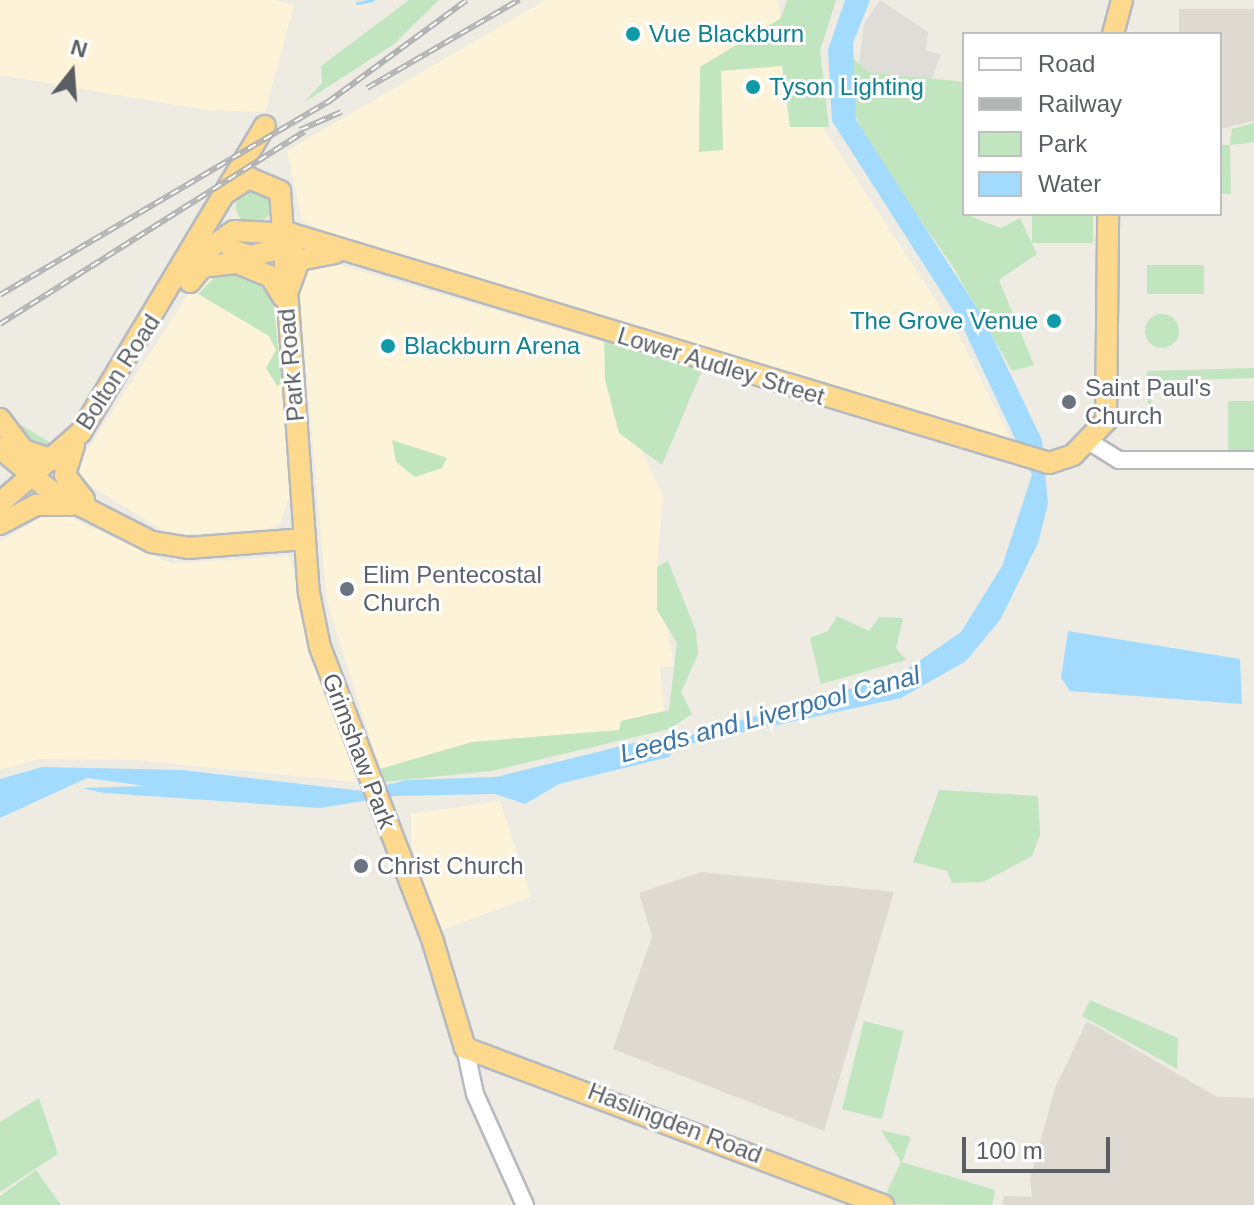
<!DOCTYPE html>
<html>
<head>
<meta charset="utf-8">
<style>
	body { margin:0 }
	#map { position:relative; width:1254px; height:1205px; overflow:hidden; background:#eeebe3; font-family:Helvetica,sans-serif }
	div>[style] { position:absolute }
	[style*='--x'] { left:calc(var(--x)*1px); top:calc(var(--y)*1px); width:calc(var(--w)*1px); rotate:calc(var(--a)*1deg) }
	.commercial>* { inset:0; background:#fdf3d8 }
	.industrial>* { inset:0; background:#dfddd7 }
	.education>* { inset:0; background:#dedad1 }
	.green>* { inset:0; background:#c1e5bf; transform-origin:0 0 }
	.round { border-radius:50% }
	.water>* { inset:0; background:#a3dbfe }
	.stream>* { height:3px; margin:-1.5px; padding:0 1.5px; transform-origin:1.5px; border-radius:1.5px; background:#a3dbfe }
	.roads { filter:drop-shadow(2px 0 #b6babf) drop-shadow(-2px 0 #b6babf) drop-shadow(0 2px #b6babf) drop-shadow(0 -2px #b6babf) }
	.secondary>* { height:16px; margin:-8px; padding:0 8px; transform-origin:8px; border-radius:8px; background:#fff }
	.highway>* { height:20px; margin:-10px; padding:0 10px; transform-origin:10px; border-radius:10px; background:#fcd98c }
	.rail>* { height:6px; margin-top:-3px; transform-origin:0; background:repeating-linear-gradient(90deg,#fff 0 9px,#b2b3b3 0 18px); box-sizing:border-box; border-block:2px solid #b2b3b3 }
	.dots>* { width:22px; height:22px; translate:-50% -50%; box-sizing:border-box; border:4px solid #fff; border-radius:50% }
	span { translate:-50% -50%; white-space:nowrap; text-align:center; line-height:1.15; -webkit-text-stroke:6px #fff; paint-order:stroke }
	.culture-label { font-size:24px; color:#0d838f }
	.left { translate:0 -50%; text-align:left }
	.right { translate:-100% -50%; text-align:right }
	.street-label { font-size:24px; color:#5b5f63 }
	.worship-label { font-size:24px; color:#5b616d }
	.water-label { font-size:26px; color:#3d76a7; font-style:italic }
	.legend { position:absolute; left:962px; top:32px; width:260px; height:184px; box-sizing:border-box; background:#fff; border:2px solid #bdbfc1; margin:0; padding:10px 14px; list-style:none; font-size:24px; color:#5b5f63 }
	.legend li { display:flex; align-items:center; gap:16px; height:40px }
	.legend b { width:40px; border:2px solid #bdbfc1 }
	.north { position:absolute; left:32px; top:32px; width:80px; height:80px; -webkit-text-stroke:6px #fff; paint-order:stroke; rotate:17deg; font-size:22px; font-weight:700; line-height:32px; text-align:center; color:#5b5f63 }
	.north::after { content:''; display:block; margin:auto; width:28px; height:36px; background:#5b5f63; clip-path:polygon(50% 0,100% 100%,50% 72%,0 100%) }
	.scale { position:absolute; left:962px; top:1137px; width:148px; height:36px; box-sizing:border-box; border:4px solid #5b5f63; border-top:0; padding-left:10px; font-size:24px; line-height:28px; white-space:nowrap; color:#5b5f63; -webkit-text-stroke:6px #fff; paint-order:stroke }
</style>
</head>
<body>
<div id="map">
	<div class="commercial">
		<i style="clip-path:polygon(0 0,274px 0,294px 5px,265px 112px,206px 110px,0 75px)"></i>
		<i style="clip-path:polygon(545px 0,777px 0,781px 18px,713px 60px,782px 65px,959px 336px,1013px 444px,337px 238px,302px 220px,287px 151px)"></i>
		<i style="clip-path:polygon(326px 261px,610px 344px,610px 384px,663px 496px,657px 567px,674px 666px,660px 667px,664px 711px,622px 721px,620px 730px,472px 742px,380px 769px,327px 602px,299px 288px,305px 267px)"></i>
		<i style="clip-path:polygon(200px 276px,262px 281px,276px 300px,290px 494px,280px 523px,268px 529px,170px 535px,72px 474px)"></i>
		<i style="clip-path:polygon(67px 516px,172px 564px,289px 556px,356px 782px,136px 760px,40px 759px,0 770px,0 542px,40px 518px)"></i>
		<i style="clip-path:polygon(500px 801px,531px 897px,439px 931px,412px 847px,411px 814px)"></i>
	</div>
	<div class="industrial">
		<i style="clip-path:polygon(880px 0,928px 32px,926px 51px,941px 54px,932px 79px,868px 72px,859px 64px,864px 24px)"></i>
	</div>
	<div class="education">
		<i style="clip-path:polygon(1179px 9px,1254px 9px,1254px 121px,1220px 129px,1220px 34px,1179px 34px)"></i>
		<i style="clip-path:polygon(701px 872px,894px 892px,824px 1131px,613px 1049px,652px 936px,639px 893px)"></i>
		<i style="clip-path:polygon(1087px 1021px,1217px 1097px,1254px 1098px,1254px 1205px,1002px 1205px,1004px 1196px,1032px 1197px,1030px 1179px,1055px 1088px)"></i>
	</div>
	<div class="green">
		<i style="clip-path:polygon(409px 0,439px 0,394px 44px,303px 103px,322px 83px,321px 66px)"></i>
		<i style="clip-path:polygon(787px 0,836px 0,820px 51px,829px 127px,790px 127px,782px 66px,721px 71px,723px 150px,699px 152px,700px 67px,781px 18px)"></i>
		<i style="clip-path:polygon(853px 58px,868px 72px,964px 82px,964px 214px,1001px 228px,1020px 218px,1037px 254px,999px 280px,1034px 365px,1012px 371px,953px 267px,864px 138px,853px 109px)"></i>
		<i style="clip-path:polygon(1254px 123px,1254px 142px,1230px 145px,1231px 194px,1220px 194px,1220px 145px,1230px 145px,1232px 129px)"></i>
		<i class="round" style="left:236px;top:190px;width:34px;height:34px"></i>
		<i style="left:1032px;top:214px;width:61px;height:29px"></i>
		<i style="left:1147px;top:265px;width:57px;height:29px"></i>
		<i style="clip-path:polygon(222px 269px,247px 274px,273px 298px,282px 383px,277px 386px,266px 368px,276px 350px,269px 336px,198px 294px)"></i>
		<i class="round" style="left:1145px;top:314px;width:34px;height:34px"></i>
		<i style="clip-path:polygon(604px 330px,706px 361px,662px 465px,619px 433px,605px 380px)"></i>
		<i style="clip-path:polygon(1254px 368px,1254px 378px,1155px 381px,1148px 421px,1147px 371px)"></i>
		<i style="left:1228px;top:401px;width:26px;height:59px"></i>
		<i style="clip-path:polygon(11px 419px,51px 443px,52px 446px,28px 449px)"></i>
		<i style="clip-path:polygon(392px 440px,447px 458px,442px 468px,415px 477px,396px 462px)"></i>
		<i style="clip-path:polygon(668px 561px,696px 631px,698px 654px,681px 692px,692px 714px,669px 729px,491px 771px,383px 782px,380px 769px,472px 742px,619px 730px,621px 721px,669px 710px,677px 643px,657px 610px,657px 567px)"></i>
		<i style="clip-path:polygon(837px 616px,869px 631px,879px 617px,903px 618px,896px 648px,906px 660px,821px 684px,810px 638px,828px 631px)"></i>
		<i style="clip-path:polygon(939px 790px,1038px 796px,1040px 835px,1032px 856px,983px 882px,952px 883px,947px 871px,913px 862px)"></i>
		<i style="clip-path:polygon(1090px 1000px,1178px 1038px,1177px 1069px,1082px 1016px)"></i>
		<i style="left:864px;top:1021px;width:41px;height:91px;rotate:14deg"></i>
		<i style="clip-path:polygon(39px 1098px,58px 1154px,0 1192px,0 1122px)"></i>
		<i style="clip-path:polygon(881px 1130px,911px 1137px,902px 1162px,995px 1190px,992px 1205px,881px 1204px,901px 1162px)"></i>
		<i style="clip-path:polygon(36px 1170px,61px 1205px,0 1205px,0 1196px)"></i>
	</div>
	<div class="water">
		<i style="clip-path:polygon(845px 0,870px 0,853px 43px,856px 120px,984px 319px,1042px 440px,1048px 504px,1038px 543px,1000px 620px,966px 661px,901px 698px,676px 747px,669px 757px,559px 784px,525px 804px,495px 794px,394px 796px,320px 808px,104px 793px,82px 788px,146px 786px,87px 778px,0 818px,0 779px,42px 767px,182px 770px,361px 791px,407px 780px,496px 777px,658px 737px,674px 740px,900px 674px,961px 632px,1002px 566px,1032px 475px,960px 321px,832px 121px,828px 50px)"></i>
		<i style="clip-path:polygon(1068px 631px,1240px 659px,1242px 704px,1070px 691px,1061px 678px)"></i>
	</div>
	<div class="stream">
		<i style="--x:357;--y:3;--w:16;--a:-11"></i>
	</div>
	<div class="roads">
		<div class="secondary">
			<i style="--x:1090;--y:442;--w:34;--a:32"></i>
			<i style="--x:1119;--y:460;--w:135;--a:0"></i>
			<i style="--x:465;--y:1048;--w:47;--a:77.7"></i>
			<i style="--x:475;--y:1094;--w:122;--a:65.8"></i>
		</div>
		<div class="highway">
			<i style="--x:1113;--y:34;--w:35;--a:-75"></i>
			<i style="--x:224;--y:194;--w:30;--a:-33"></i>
			<i style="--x:249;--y:178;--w:34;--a:23"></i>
			<i style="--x:280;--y:191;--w:403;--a:85.9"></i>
			<i style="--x:309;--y:593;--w:55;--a:78.5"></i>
			<i style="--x:320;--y:647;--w:316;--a:69"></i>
			<i style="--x:433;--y:942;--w:111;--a:73.2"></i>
			<i style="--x:465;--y:1048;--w:447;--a:20.6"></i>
			<i style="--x:232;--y:250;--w:20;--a:18"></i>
			<i style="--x:251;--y:256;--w:44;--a:-14.3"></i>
			<i style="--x:188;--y:263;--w:56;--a:-34.8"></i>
			<i style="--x:234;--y:231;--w:58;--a:3"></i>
			<i style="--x:292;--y:234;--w:791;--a:16.83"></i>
			<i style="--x:1049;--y:463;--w:25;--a:-18"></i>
			<i style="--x:1073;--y:455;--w:47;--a:-45.9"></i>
			<i style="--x:1106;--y:421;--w:207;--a:-89.4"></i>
			<i style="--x:190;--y:282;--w:19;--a:-51"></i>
			<i style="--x:202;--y:267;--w:35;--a:-7"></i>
			<i style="--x:237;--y:263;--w:35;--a:22"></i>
			<i style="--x:270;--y:276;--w:25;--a:58"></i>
			<i style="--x:289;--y:288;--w:30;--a:-70"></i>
			<i style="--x:299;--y:260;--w:37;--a:-11"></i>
			<i style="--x:0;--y:419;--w:39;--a:53"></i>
			<i style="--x:23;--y:450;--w:32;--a:18"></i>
			<i style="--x:74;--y:445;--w:31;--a:107"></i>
			<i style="--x:65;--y:475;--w:31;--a:52"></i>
			<i style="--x:0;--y:448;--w:63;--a:40.5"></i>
			<i style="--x:48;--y:489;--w:117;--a:27"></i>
			<i style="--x:152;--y:542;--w:36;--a:9"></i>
			<i style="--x:188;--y:548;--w:117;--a:-4.4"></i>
			<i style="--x:0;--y:503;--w:108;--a:-41.2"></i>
			<i style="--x:81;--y:432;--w:357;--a:-59"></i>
			<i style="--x:0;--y:524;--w:41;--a:-27.8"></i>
			<i style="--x:36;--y:505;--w:36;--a:0"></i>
		</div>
	</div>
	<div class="rail">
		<i style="--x:367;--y:88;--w:176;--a:-30.1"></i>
		<i style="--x:300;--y:130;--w:45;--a:-23.7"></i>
		<i style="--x:0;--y:295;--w:381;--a:-30.5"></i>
		<i style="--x:328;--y:102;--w:172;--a:-36.3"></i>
		<i style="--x:0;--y:324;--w:360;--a:-32.3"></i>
	</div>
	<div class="dots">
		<i style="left:633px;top:34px;background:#0f9aa8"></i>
		<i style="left:753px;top:87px;background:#0f9aa8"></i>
		<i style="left:1054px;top:321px;background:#0f9aa8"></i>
		<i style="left:388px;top:346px;background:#0f9aa8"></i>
		<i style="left:1069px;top:402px;background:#6b7280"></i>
		<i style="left:347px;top:589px;background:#6b7280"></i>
		<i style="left:361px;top:866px;background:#6b7280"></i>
	</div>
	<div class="culture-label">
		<span class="left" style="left:649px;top:34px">Vue Blackburn</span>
		<span class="left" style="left:769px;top:87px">Tyson Lighting</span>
		<span class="right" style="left:1038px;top:321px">The Grove Venue</span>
		<span class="left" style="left:404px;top:346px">Blackburn Arena</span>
	</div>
	<div class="street-label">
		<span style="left:291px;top:365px;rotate:-95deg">Park Road</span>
		<span style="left:721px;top:366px;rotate:17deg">Lower Audley Street</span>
		<span style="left:118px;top:372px;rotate:-57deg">Bolton Road</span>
		<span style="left:359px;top:751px;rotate:69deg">Grimshaw Park</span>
		<span style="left:675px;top:1123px;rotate:21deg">Haslingden Road</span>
	</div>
	<div class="worship-label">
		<span class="left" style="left:1085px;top:402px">Saint Paul's<br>Church</span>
		<span class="left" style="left:363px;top:589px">Elim Pentecostal<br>Church</span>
		<span class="left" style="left:377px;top:866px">Christ Church</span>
	</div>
	<div class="water-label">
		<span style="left:770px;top:715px;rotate:-15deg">Leeds and Liverpool Canal</span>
	</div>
	<ul class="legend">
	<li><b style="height:10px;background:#fff"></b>Road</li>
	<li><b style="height:10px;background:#b2b3b3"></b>Railway</li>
	<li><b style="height:22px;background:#c1e5bf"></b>Park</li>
	<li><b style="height:22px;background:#a3dbfe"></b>Water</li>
	</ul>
	<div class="north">N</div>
	<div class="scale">100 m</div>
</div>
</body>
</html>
